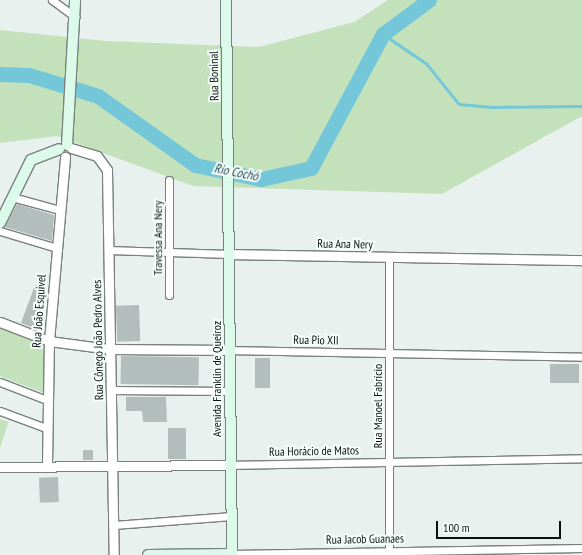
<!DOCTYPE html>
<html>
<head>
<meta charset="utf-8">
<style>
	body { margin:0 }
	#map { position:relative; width:582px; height:555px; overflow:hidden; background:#e8f1ee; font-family:"PT Sans Narrow",sans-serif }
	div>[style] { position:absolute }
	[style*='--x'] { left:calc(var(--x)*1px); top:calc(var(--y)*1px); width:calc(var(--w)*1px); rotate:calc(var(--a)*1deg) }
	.green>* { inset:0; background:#c3e2bc; transform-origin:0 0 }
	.stream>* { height:2.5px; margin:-1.25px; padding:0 1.25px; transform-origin:1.25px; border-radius:1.25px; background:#73c7d9 }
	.river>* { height:15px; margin:-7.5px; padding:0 7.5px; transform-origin:7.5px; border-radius:7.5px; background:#73c7d9 }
	.building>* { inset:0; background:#b3bdbc; transform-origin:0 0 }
	.roads { filter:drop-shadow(1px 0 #79817f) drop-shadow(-1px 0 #79817f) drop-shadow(0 1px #79817f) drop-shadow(0 -1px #79817f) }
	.minor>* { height:7px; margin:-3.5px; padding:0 3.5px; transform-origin:3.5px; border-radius:3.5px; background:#fff }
	.tertiary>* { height:9px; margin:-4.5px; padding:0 4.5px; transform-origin:4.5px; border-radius:4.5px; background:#fff }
	.secondary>* { height:10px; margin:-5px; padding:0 5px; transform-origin:5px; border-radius:5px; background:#dcfae9 }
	span { translate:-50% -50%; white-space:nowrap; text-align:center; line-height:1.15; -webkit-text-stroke:4px #f5fffc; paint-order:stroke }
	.street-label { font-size:12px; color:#0e1110 }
	.water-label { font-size:13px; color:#20474f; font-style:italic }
	.scale { position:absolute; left:436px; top:521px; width:125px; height:18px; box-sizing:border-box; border:2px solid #0e1110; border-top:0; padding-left:5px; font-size:12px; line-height:14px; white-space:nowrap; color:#0e1110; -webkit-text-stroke:3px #f5fffc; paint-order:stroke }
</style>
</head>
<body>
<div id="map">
	<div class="green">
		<i style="clip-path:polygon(388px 0,582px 0,582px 116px,442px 194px,193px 186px,57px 136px,0 143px,0 30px,106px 41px,259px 47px,354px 22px)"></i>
		<i style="clip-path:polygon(0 327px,44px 344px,44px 393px,0 376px)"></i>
		<i style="left:0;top:419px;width:9px;height:43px;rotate:18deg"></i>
	</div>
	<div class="stream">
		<i style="--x:383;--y:34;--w:53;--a:34.3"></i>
		<i style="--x:427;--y:64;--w:51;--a:51.3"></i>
		<i style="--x:459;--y:104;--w:33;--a:5"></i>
		<i style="--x:492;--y:107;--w:90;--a:-0.6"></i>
	</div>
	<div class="river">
		<i style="--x:0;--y:74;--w:29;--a:2"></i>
		<i style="--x:29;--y:75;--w:72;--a:16.9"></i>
		<i style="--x:98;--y:96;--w:119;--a:35.4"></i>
		<i style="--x:195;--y:165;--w:67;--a:12"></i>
		<i style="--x:261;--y:179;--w:51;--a:-12.4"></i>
		<i style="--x:311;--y:168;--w:152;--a:-61.8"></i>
		<i style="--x:383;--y:34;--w:57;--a:-36.5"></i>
	</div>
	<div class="building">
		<i style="clip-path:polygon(17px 204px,54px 215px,52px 241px,5px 227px)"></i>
		<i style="clip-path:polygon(35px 285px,43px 286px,46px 295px,36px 329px,21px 323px)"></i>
		<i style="left:139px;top:305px;width:36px;height:23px;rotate:88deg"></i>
		<i style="left:121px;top:356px;width:78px;height:28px;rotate:1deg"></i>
		<i style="left:270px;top:358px;width:30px;height:15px;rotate:90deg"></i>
		<i style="left:550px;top:364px;width:29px;height:19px"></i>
		<i style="clip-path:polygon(126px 397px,166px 397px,167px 422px,143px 422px,142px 411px,126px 411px)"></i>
		<i style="left:168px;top:428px;width:18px;height:31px"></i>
		<i style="left:83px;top:450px;width:10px;height:10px"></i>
		<i style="left:58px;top:477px;width:25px;height:19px;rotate:88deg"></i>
	</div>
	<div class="roads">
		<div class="minor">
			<i style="--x:52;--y:0;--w:29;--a:36"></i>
			<i style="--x:169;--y:180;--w:115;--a:90"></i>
			<i style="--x:12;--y:197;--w:50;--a:15.2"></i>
			<i style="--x:0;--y:231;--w:59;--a:16.6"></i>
			<i style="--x:108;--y:250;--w:122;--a:1.9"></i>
			<i style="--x:389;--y:257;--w:298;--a:90"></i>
			<i style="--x:230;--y:350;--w:352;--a:1.1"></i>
			<i style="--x:0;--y:382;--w:50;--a:21"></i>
			<i style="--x:110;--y:390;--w:120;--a:0.5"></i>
			<i style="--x:0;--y:411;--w:49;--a:20.3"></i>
			<i style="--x:231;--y:465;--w:351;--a:-1.1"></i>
			<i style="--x:114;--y:525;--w:118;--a:-4.4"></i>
			<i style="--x:232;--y:554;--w:350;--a:-1"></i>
		</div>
		<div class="tertiary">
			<i style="--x:71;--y:148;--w:27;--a:17"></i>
			<i style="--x:97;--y:156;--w:17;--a:54"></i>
			<i style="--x:107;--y:170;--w:385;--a:89"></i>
			<i style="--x:230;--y:254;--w:352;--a:1"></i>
			<i style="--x:0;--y:322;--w:53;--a:21.2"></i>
			<i style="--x:49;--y:341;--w:62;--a:7.5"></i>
			<i style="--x:110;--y:349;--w:120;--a:0.5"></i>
			<i style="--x:47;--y:466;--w:125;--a:-89.1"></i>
			<i style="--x:49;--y:341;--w:185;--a:-85"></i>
			<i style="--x:0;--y:467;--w:231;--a:-0.5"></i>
		</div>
		<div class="secondary">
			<i style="--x:67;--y:145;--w:145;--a:-86.8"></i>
			<i style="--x:0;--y:223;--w:70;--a:-63.8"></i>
			<i style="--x:31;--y:160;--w:30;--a:-21"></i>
			<i style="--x:148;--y:555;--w:84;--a:-0.7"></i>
			<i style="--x:232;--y:554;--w:554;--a:-90.62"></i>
		</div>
	</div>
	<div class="street-label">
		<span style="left:214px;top:76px;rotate:-91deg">Rua Boninal</span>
		<span style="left:158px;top:238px;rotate:-90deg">Travessa Ana Nery</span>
		<span style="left:345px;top:244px;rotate:1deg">Rua Ana Nery</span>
		<span style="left:39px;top:311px;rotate:-86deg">Rua João Esquivel</span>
		<span style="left:98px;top:340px;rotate:-91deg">Rua Cônego João Pedro Alves</span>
		<span style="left:316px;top:340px;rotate:1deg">Rua Pio XII</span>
		<span style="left:217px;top:379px;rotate:-90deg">Avenida Franklin de Queiroz</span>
		<span style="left:378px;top:406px;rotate:-90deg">Rua Manoel Fabrício</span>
		<span style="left:314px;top:451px;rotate:-1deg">Rua Horácio de Matos</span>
		<span style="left:365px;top:539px;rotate:-1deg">Rua Jacob Guanaes</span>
	</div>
	<div class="water-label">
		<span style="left:236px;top:173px;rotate:11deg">Rio Cochó</span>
	</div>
	<div class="scale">100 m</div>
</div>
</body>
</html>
